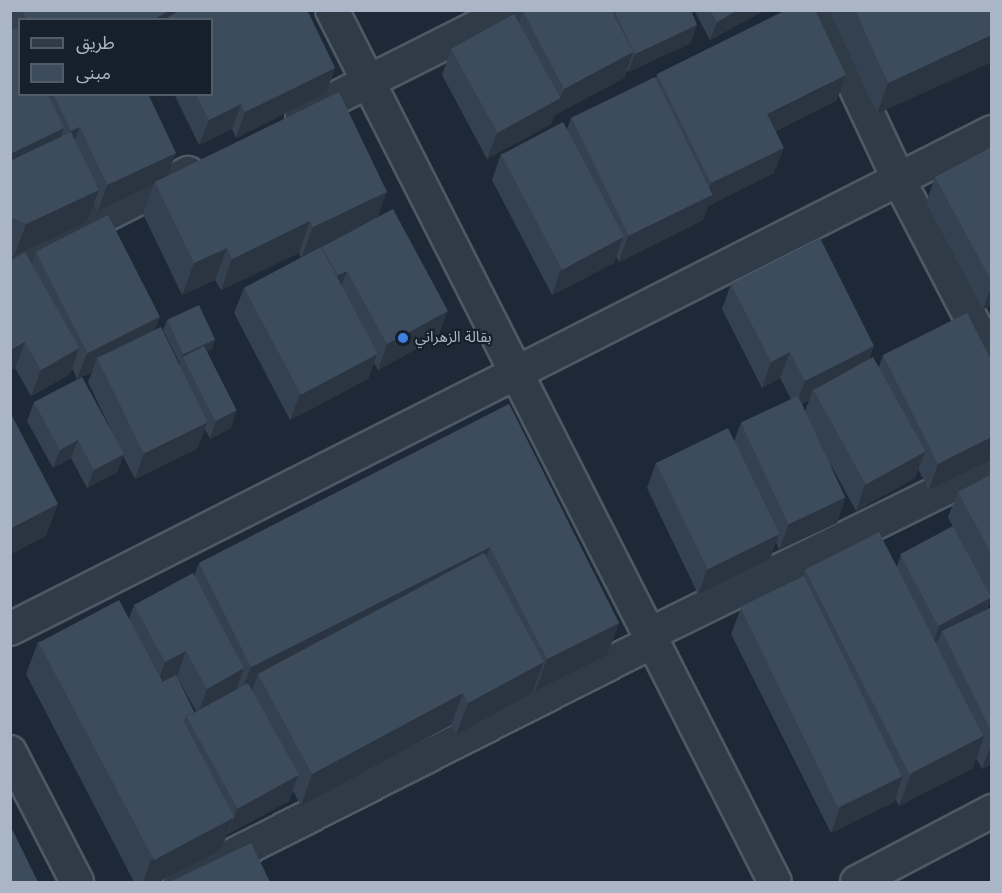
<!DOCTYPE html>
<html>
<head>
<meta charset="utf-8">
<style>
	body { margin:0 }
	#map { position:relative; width:1002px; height:893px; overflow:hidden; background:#1d2937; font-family:"DM Sans","Noto Sans Arabic",sans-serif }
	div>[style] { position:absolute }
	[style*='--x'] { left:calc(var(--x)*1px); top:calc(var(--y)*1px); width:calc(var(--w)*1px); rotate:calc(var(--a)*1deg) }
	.roads { filter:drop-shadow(2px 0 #4e5966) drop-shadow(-2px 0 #4e5966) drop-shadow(0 2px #4e5966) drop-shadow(0 -2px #4e5966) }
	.street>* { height:32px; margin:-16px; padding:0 16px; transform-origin:16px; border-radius:16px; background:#303b48 }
	.wall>* { inset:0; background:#344150 }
	.shaded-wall>* { inset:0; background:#2b3541 }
	.building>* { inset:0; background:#3d4c5d; transform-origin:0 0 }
	.dots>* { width:16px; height:16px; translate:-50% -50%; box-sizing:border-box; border:3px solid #16202c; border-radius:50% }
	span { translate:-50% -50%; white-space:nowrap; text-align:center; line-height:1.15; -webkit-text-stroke:4.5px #16202c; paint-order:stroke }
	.poi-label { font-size:15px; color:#aab6c5 }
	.left { translate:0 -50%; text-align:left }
	.frame { position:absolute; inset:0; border:12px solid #aab6c5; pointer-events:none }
	.legend { position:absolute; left:18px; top:18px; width:195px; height:78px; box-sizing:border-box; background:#16202c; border:2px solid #515c69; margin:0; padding:8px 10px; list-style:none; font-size:18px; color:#aab6c5 }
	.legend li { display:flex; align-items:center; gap:12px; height:30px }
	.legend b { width:30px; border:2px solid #515c69 }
</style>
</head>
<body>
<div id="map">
	<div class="roads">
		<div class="street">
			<i style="--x:332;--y:10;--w:978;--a:63.07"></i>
			<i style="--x:819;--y:10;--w:188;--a:64.8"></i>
			<i style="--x:899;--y:180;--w:202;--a:62.5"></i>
			<i style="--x:302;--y:115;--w:234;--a:-26.7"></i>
			<i style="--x:10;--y:264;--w:200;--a:-27.1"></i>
			<i style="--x:10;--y:629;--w:1101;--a:-26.84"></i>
			<i style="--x:648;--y:635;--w:383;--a:-26.2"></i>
			<i style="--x:10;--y:752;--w:146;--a:62.7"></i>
			<i style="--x:180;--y:882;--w:530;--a:-26.95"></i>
			<i style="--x:857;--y:882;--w:153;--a:-27.7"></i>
		</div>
	</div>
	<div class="wall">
		<i style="clip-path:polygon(10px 10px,307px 10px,335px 68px,326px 93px,236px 138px,232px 129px,199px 145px,174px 94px,212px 94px,212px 20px,20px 20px,20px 94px,148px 94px,176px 153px,167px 176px,377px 217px,438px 337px,378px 370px,374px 363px,368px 379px,290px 420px,234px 313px,244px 288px,301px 258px,299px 253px,221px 290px,215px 280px,182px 295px,143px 214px,154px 184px,98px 211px,94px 203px,87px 222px,14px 256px,10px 254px)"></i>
		<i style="clip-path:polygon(524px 10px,691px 10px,691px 43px,628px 72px,627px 70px,624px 78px,555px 115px,551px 124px,487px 159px,442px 75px,451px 49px,519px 22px,523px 11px)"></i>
		<i style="clip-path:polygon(694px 10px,765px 10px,710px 40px)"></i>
		<i style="clip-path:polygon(829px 10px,992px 10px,877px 114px)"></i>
		<i style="clip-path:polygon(657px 74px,837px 100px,776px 131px,774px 173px,708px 206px,703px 220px,619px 262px,616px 256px,614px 263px,552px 295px,492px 180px,501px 154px,567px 129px,571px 118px,656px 78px)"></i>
		<i style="clip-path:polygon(992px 147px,992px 305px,983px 309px,926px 203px,935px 177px)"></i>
		<i style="clip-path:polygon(36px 252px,160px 317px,155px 329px,179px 366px,180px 363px,180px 364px,163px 330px,167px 320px,215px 339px,212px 349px,207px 351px,231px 428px,210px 439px,205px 429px,197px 449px,135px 479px,123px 456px,117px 472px,87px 488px,71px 458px,53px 468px,27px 421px,34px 402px,111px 430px,88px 382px,92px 372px,77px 379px,72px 368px,70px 374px,31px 396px,15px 368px,10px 370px,10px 261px,32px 264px)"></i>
		<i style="clip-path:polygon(evenodd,731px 284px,870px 358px,879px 367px,883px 355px,992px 362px,929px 490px,918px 469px,915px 478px,856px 511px,831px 465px,837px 523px,779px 550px,776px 542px,770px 559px,698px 594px,647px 488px,656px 463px,734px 441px,741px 423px,791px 399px,780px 378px,762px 388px,722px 309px,731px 284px,809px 400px,805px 411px,802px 404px,809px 400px)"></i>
		<i style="clip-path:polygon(evenodd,509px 404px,619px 623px,607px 655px,535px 691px,534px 689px,532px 693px,456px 735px,451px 725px,301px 806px,293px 791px,289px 801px,228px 834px,227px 833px,221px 850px,158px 882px,134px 882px,26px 674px,38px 642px,129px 619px,134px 605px,194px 576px,199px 563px,509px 404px,177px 677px,196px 711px,194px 712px,177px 677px)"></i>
		<i style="clip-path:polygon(992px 474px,992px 599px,991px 598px,987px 609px,992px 607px,992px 764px,982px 769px,976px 758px,973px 768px,899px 806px,895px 798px,894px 802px,831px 833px,731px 634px,741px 608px,803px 577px,805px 569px,897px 566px,901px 555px,968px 555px,948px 517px,958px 492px)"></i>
	</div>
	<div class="shaded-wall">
		<i style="clip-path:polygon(170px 10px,194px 10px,190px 20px,153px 20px)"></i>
		<i style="clip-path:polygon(738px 10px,765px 10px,710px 40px,717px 22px)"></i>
		<i style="clip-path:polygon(697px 25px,691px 43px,628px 72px,635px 54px)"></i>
		<i style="clip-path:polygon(992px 35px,992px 62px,877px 114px,888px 83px)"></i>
		<i style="clip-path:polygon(633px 52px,624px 78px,555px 115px,551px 124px,487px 159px,497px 133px,560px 98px,564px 89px)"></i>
		<i style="clip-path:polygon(335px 68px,326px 93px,236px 138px,245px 112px)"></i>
		<i style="clip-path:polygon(846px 75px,837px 100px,758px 139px,767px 114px)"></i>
		<i style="clip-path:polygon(241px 104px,232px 129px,199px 145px,209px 120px)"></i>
		<i style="clip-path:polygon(80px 127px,70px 153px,71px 131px)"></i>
		<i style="clip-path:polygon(64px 128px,55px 154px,10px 175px,10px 154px)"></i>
		<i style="clip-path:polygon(784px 148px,774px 173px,708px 206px,703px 220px,619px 262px,628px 236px,706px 198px,711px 183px)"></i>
		<i style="clip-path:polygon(176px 153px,166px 178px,155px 182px,154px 184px,98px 211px,107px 185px)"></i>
		<i style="clip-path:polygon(99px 190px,87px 222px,14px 256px,26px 224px)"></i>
		<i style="clip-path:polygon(387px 192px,375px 224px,322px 247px,321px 249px,301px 259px,313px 227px)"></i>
		<i style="clip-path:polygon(310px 221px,299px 253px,221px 290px,232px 259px)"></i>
		<i style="clip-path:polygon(623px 237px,614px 263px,552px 295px,561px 269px)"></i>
		<i style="clip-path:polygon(227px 248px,215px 280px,182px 295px,194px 263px)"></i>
		<i style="clip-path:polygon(347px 271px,337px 296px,328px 301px,338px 275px)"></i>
		<i style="clip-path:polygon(992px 285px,992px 305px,983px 309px)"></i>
		<i style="clip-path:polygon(448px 311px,438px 337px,378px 370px,387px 344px)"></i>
		<i style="clip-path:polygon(160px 317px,150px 342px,97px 357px,92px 372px,77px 379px,87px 353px)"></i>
		<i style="clip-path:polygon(215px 339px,212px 349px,185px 361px,183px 357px,180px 364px,183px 354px)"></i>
		<i style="clip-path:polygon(25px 342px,15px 368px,10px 370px,10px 350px)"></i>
		<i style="clip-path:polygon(874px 346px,865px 372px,813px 389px,809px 400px,795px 407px,805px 381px)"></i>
		<i style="clip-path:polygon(79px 348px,70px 374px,31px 396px,41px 370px)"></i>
		<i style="clip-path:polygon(790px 352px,780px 378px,762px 388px,771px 362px)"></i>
		<i style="clip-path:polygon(377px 354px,368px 379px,290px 420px,300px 394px)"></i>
		<i style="clip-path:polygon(237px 410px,231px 428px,210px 439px,216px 421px)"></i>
		<i style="clip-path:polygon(207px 423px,197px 449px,135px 479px,144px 453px)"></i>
		<i style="clip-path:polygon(992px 437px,992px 459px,929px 490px,938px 464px)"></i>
		<i style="clip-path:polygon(78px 440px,71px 458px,53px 468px,60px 450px)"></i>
		<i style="clip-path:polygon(925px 452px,915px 478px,856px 511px,865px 485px)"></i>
		<i style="clip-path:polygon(124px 454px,117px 472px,87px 488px,94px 470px)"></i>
		<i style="clip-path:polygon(846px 497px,837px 523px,779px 550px,789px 524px)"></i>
		<i style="clip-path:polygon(58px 504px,46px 536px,10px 555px,10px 529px)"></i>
		<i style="clip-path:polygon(779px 534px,770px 559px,698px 594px,708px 568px)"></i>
		<i style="clip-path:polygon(490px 547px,478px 579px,258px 674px,251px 693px,239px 698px,251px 667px)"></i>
		<i style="clip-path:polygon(991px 597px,985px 616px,942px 631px,938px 641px,933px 644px,939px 626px)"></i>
		<i style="clip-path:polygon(619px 623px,607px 655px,535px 691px,547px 659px)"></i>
		<i style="clip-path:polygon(186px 651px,177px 677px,157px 686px,165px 662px)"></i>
		<i style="clip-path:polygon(544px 662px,532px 693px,456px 735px,468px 703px)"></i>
		<i style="clip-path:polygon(244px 668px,235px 694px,198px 715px,207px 689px)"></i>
		<i style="clip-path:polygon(463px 693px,451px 725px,301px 806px,312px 774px)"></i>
		<i style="clip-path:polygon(984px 736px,973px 768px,899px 806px,911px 774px)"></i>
		<i style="clip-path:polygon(992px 742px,992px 764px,982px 769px)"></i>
		<i style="clip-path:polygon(298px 775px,289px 801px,228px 834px,237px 808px)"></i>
		<i style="clip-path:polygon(903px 776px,894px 802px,831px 833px,840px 807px)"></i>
		<i style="clip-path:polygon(233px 818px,221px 850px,158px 882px,143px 882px,151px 860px)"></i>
	</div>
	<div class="building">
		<i style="clip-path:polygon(22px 10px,170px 10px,153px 20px,27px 20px)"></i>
		<i style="clip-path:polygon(181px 10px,307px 10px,335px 68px,245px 112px,241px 104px,209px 120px,196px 94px,212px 94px,212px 20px,163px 20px)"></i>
		<i style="clip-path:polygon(524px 10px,611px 10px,633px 52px,564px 89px,523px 11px)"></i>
		<i style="clip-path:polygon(614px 10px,691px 10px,697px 25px,635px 54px)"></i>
		<i style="clip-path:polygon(710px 10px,738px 10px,717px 22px)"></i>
		<i style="clip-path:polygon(786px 10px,815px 10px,846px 75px,767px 114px,784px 148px,711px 183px,657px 74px)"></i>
		<i style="clip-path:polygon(855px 10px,992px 10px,992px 35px,888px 83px)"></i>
		<i style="left:514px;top:14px;width:96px;height:72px;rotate:61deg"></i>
		<i style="clip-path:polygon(16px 28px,20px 35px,20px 94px,48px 94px,64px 128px,10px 154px,10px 31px)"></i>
		<i style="left:655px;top:77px;width:131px;height:93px;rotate:64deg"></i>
		<i style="clip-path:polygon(339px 92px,387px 192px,313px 227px,310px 221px,232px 259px,227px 248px,194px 263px,155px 182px)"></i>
		<i style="clip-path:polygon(53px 94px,148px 94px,176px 153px,107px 185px,80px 127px,71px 131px)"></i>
		<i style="left:563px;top:122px;width:130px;height:70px;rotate:62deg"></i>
		<i style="clip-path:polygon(71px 132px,99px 190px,26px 224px,10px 217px,10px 161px)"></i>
		<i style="clip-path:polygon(992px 147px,992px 282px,935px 177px)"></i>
		<i style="clip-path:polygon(393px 209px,448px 311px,387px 344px,347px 271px,338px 275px,322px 247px)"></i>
		<i style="left:108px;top:215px;width:114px;height:81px;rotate:63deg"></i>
		<i style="clip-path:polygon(820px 238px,874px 346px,805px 381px,790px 352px,771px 362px,731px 284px)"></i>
		<i style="left:321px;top:247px;width:121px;height:87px;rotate:62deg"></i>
		<i style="clip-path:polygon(25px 252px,79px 348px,41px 370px,25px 342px,10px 350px,10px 261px)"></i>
		<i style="left:199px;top:305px;width:38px;height:35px;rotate:65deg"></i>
		<i style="clip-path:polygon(967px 313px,992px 362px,992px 437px,938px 464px,883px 355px)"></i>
		<i style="left:161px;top:327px;width:106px;height:71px;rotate:64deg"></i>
		<i style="left:204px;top:346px;width:72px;height:24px;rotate:63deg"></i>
		<i style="left:873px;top:357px;width:108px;height:68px;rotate:61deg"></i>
		<i style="clip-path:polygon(82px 377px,124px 454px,94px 470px,78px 440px,60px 450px,34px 402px)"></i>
		<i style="left:798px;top:396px;width:112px;height:63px;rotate:65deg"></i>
		<i style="clip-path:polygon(509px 404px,619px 623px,547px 659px,490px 547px,251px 667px,199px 563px)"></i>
		<i style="clip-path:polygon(10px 412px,58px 504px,10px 529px)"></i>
		<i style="left:728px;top:428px;width:118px;height:80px;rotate:64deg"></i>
		<i style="clip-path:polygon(992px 474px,992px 555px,958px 492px)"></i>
		<i style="left:953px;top:526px;width:81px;height:60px;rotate:62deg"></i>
		<i style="left:879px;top:532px;width:229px;height:83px;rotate:63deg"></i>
		<i style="clip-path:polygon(484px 553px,544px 662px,468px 703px,463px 693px,312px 774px,258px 674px)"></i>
		<i style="clip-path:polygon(193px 573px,244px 668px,207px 689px,186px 651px,165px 662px,134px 605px)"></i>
		<i style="left:804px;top:576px;width:223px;height:71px;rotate:64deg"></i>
		<i style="left:119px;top:600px;width:246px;height:91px;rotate:62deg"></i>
		<i style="clip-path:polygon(992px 607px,992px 733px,942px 631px)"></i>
		<i style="clip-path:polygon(176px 675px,194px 712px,186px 716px,184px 721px,183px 722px,162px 682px)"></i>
		<i style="left:248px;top:683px;width:105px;height:70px;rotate:61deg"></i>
		<i style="clip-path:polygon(10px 825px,38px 882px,10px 882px)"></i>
		<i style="clip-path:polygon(251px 843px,270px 882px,170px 882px)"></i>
	</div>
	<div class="dots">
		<i style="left:403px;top:338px;background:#3f7fe0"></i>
	</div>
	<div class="poi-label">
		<span class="left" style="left:415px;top:338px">بقالة الزهراني</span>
	</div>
	<div class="frame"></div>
	<ul class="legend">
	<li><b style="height:8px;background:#303b48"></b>طريق</li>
	<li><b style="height:16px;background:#3d4c5d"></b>مبنى</li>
	</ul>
</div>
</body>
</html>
